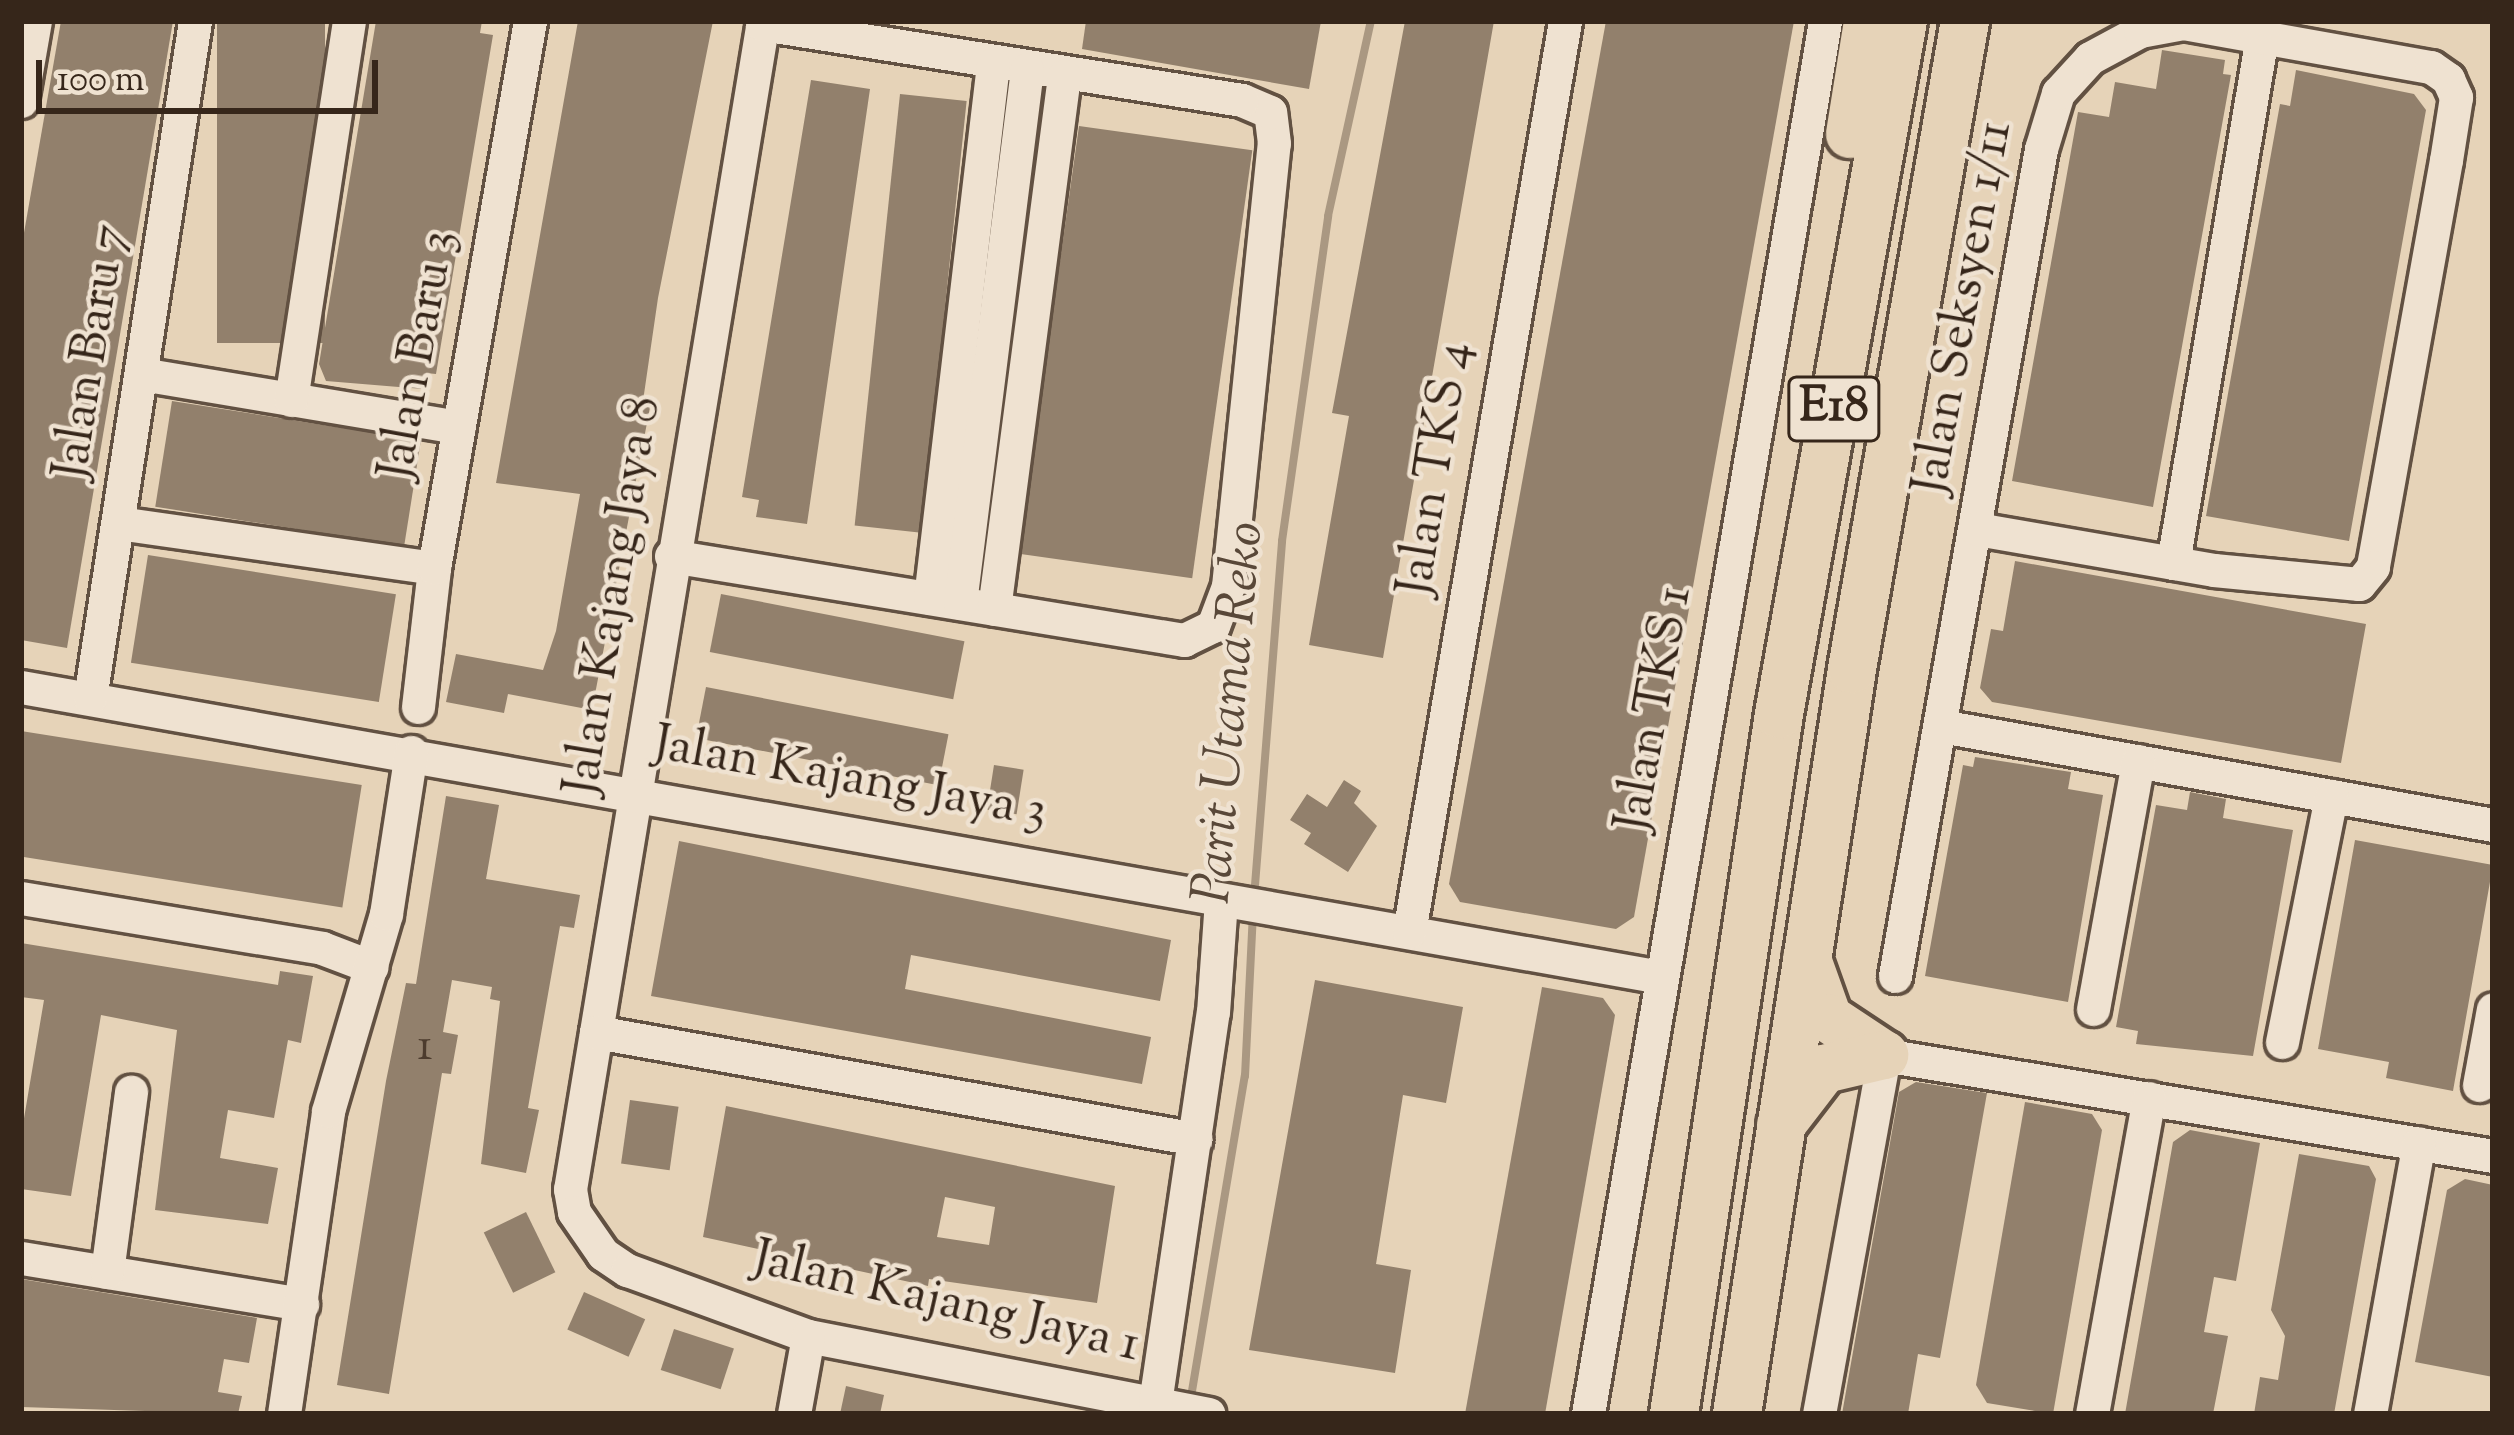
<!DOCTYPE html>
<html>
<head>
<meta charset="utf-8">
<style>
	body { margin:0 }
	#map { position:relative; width:2514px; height:1435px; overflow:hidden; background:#e6d3b8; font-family:"Sorts Mill Goudy",serif }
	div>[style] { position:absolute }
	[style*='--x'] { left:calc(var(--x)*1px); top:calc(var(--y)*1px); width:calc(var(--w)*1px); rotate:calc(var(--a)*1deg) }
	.stream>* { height:8px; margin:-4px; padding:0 4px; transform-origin:4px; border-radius:4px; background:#aa9882 }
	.building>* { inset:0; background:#92806c; transform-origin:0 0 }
	.roads { filter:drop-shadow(3px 0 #625142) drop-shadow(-3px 0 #625142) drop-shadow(0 3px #625142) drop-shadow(0 -3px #625142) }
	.minor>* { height:33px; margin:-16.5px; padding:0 16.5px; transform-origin:16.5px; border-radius:16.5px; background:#efe2d1 }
	.highway>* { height:48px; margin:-24px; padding:0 24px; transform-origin:24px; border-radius:24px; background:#e6d3b8 }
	span { translate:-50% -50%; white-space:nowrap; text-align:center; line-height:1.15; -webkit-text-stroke:9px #efe2d1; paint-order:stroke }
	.number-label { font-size:45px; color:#4d3c2e }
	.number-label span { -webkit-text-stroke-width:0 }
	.shield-label span { padding:3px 9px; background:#efe2d1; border:3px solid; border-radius:9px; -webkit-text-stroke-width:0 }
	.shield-label { font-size:48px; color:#36261a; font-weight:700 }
	.street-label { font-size:51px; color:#36261a }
	.water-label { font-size:54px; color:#594839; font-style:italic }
	.frame { position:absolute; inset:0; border:24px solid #36261a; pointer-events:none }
	.scale { position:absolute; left:36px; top:60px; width:342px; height:54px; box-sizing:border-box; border:6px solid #36261a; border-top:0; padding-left:15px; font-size:36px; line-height:42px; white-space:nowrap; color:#36261a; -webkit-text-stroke:9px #efe2d1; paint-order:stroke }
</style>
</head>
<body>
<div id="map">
	<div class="stream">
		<i style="--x:1254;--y:898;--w:358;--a:-85.5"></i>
		<i style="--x:1282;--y:541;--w:328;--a:-81.9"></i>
		<i style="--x:1328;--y:216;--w:200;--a:-77.6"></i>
		<i style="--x:1190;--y:1403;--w:332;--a:-80.5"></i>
		<i style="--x:1245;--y:1076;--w:163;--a:-87.2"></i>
	</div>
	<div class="building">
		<i style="clip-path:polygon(61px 21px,173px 21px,67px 648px,21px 640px,21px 250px)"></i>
		<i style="left:217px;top:21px;width:108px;height:322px"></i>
		<i style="clip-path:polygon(376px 21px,482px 21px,480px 33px,493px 35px,436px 374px,426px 373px,423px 389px,326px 381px,319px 364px)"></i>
		<i style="clip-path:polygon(578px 21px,713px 21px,658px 298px,643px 401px,651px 402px,592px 710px,508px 694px,504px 713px,446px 702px,456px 654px,543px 670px,556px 631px,580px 494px,496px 483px)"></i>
		<i style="clip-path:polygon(1086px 21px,1321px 21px,1309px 89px,1082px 49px)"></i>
		<i style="clip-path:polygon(1405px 21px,1494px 21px,1383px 658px,1309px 645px,1349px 416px,1332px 413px)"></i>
		<i style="clip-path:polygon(1606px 21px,1794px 21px,1634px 917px,1616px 929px,1460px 902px,1449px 884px)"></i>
		<i style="clip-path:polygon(2162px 50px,2225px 60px,2223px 74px,2231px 75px,2153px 507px,2012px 481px,2078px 112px,2109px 117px,2115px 82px,2156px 89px)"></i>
		<i style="clip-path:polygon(2296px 70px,2414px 94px,2426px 110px,2349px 541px,2206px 516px,2280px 104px,2290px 106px)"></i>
		<i style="clip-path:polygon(811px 80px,870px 89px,807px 524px,756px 517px,759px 500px,742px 497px)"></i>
		<i style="left:900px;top:94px;width:67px;height:434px;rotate:6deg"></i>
		<i style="left:1079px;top:126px;width:175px;height:432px;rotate:8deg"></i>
		<i style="left:172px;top:401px;width:252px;height:107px;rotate:9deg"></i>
		<i style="left:148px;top:555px;width:251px;height:109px;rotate:9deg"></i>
		<i style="clip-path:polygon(2015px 561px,2366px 624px,2341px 763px,1992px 702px,1980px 688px,1991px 629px,2003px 631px)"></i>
		<i style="left:721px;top:594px;width:248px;height:59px;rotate:11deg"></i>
		<i style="left:706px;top:687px;width:247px;height:52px;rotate:11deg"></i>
		<i style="left:21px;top:731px;width:345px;height:124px;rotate:9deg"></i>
		<i style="clip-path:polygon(1975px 757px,2071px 772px,2068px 789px,2103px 795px,2068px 1002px,1925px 976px,1963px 765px,1973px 767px)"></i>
		<i style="left:994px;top:765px;width:30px;height:45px;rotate:9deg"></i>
		<i style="clip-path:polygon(1344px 780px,1361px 791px,1354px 803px,1377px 826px,1348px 872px,1304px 844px,1311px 833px,1290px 820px,1307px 794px,1327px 807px)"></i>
		<i style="clip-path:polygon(2190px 792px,2226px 799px,2223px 818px,2293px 830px,2253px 1056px,2136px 1044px,2138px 1031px,2116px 1027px,2156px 805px,2187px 810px)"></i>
		<i style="clip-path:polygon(446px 796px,499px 805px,486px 879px,580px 895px,574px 928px,560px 926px,528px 1108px,539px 1110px,526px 1173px,481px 1164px,500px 1001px,490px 999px,492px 987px,452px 980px,443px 1032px,458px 1035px,451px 1074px,442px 1073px,389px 1394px,337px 1385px,386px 1081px,406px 983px,416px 984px)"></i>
		<i style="clip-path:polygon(2355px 840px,2493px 865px,2453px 1091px,2386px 1078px,2389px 1062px,2318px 1049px)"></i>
		<i style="clip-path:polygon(679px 841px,1171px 940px,1160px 1001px,911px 955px,905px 989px,1151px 1037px,1142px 1084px,651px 996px)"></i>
		<i style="clip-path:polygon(21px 943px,278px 985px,280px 971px,313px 976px,301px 1043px,288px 1040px,274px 1118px,228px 1110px,220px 1158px,278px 1168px,268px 1224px,155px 1210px,177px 1030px,101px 1015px,71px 1196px,21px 1189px,21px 1136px,44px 1000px,21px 997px)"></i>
		<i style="clip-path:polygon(1315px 980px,1463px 1007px,1446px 1103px,1403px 1095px,1376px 1264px,1411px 1270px,1395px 1373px,1249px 1350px)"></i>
		<i style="clip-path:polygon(1542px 987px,1603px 998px,1615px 1015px,1545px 1414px,1465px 1414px)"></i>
		<i style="clip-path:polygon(1916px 1082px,1987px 1093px,1940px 1358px,1918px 1354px,1908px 1414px,1842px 1414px,1899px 1092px)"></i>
		<i style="left:630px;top:1100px;width:49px;height:64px;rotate:8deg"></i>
		<i style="clip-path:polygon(2025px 1102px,2092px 1114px,2102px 1130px,2053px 1414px,1987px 1403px,1976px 1385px)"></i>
		<i style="clip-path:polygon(evenodd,726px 1106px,1115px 1186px,1097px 1303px,929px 1279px,928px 1286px,703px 1237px,726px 1106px,945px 1197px,995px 1207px,989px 1245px,937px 1237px,945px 1197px)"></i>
		<i style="clip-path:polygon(2190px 1130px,2260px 1143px,2236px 1281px,2214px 1277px,2204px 1332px,2228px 1336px,2213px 1414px,2125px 1414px,2173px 1142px)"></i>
		<i style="clip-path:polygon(2299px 1154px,2369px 1166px,2376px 1179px,2334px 1414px,2254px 1414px,2260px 1377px,2278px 1380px,2285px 1336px,2271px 1310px)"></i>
		<i style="clip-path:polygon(2465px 1179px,2493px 1185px,2493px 1377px,2415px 1362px,2447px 1190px)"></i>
		<i style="left:526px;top:1212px;width:67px;height:47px;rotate:64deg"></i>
		<i style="clip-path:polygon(21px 1279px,257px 1318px,249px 1363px,224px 1359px,218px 1392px,242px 1396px,238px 1414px,21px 1407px)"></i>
		<i style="left:584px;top:1292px;width:67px;height:41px;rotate:24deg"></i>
		<i style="left:674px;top:1329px;width:63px;height:43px;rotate:18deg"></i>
		<i style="clip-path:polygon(846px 1386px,884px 1395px,880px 1414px,840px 1414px)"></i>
	</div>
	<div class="roads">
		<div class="minor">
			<i style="--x:763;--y:21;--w:1184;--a:99.38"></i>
			<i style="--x:570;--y:1189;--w:23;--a:80"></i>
			<i style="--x:574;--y:1212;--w:51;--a:55.4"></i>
			<i style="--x:603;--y:1254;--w:29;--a:34"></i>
			<i style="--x:627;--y:1270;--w:193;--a:20"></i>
			<i style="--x:808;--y:1336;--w:408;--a:11"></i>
			<i style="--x:21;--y:101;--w:81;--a:-80.1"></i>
			<i style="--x:141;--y:374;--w:322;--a:9.5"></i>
			<i style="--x:291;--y:400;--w:383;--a:-81.3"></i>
			<i style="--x:118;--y:523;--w:319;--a:8.1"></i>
			<i style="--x:671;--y:556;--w:520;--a:9.3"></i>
			<i style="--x:1184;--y:640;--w:32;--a:-26"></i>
			<i style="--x:1213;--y:626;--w:43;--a:-69.4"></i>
			<i style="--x:1228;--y:586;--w:445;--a:-84.1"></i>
			<i style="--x:1274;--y:143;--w:31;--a:-97"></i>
			<i style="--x:1270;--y:112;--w:30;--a:-157"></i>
			<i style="--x:1242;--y:100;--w:486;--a:-171"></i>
			<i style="--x:2173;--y:563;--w:534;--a:-80.41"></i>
			<i style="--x:930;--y:598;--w:538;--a:-83.27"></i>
			<i style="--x:960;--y:603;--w:538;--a:-82.85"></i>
			<i style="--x:994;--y:609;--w:538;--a:-82.52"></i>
			<i style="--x:21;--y:687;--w:1665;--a:10.03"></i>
			<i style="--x:90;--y:698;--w:685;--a:-81.18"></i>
			<i style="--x:418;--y:707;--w:140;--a:-83.4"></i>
			<i style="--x:434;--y:568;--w:555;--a:-80.05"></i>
			<i style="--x:1941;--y:726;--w:561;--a:10.17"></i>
			<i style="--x:21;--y:898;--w:305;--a:9.4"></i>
			<i style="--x:322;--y:948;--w:53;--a:20.8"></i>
			<i style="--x:1409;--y:932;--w:924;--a:-80.28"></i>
			<i style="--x:1895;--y:976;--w:840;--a:-79.99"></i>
			<i style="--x:2041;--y:149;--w:59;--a:-73.1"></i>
			<i style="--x:2058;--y:93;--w:47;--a:-47.6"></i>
			<i style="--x:2090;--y:58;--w:57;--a:-28.4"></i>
			<i style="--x:2140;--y:31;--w:44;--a:-10.5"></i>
			<i style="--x:2183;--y:23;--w:252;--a:10.1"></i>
			<i style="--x:2431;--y:67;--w:21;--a:35"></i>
			<i style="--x:2448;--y:79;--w:20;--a:66"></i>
			<i style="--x:2456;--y:97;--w:64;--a:99"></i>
			<i style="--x:2446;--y:160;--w:413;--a:100.2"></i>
			<i style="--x:2373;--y:567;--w:22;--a:129"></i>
			<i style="--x:2359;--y:584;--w:146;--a:-174.5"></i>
			<i style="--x:2214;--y:570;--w:242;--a:-170.2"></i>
			<i style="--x:2093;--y:1009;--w:252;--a:-79.7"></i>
			<i style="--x:596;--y:1032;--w:609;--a:10.11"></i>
			<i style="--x:2282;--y:1042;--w:251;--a:-78.7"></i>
			<i style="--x:2479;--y:1085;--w:77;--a:-79.6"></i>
			<i style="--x:21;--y:1258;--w:285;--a:9.3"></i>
			<i style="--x:107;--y:1272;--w:182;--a:-82.4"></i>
			<i style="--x:1155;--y:1403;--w:395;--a:-81.6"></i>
			<i style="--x:1213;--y:1012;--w:111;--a:-85.9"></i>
			<i style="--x:284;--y:1414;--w:306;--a:-81.7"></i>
			<i style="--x:328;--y:1111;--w:205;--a:-73.6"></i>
			<i style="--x:386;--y:914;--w:164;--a:-81.2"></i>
			<i style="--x:794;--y:1414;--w:79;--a:-79.8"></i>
			<i style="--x:1588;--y:1414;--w:1413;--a:-80.34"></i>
			<i style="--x:1819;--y:1414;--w:365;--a:-79.7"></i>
			<i style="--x:1884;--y:1055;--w:617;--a:9.42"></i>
			<i style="--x:2092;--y:1414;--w:321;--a:-79.8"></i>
			<i style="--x:2370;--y:1414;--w:275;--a:-79.8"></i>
		</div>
		<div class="highway">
			<i style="--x:1850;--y:134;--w:114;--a:-80.9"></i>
			<i style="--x:1807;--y:959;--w:63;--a:70.4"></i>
			<i style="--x:1828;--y:1018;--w:67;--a:33.5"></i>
			<i style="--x:1781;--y:1125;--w:71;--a:-52.5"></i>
			<i style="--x:1824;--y:1069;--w:62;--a:-13.1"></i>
			<i style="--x:1674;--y:1414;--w:708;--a:-81.47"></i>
			<i style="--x:1779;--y:714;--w:704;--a:-79.86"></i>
			<i style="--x:1737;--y:1414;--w:754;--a:-81.22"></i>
			<i style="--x:1852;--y:669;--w:658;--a:-80.11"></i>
		</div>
	</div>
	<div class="number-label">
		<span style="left:425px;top:1049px">1</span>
	</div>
	<div class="shield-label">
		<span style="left:1834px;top:409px">E18</span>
	</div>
	<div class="street-label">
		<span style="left:1965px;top:308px;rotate:-80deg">Jalan Seksyen 1/11</span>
		<span style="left:93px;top:352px;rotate:-81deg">Jalan Baru 7</span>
		<span style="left:420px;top:355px;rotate:-80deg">Jalan Baru 3</span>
		<span style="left:1437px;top:469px;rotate:-81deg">Jalan TKS 4</span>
		<span style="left:615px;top:596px;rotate:-81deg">Jalan Kajang Jaya 8</span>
		<span style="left:1656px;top:709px;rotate:-80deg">Jalan TKS 1</span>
		<span style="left:850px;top:780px;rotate:10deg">Jalan Kajang Jaya 3</span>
		<span style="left:946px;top:1304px;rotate:13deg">Jalan Kajang Jaya 1</span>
	</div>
	<div class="water-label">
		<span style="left:1231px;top:713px;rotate:-85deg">Parit Utama Reko</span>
	</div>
	<div class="frame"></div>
	<div class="scale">100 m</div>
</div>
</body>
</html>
